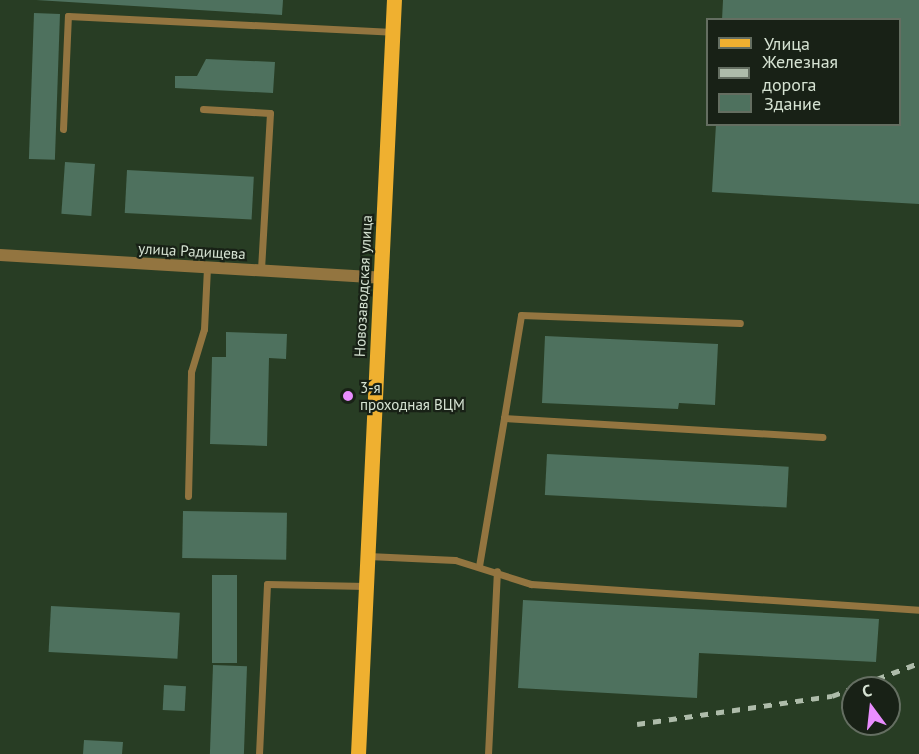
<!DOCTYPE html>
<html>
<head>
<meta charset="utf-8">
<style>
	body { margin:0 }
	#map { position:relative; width:919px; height:754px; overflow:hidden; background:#283d24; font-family:"PT Sans",sans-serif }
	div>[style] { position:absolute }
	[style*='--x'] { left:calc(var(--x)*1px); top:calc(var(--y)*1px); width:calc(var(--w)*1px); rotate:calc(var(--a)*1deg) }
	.building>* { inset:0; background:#4e715e; transform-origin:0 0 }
	.service>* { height:7px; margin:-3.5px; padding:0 3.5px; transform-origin:3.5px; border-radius:3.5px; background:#937540 }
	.minor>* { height:12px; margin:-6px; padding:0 6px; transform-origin:6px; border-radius:6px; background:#937540 }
	.primary>* { height:15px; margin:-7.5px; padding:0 7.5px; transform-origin:7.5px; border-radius:7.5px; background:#efb030 }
	.rail>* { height:4.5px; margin-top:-2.25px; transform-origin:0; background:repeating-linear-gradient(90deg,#aebcaa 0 8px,transparent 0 16px) }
	.dots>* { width:16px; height:16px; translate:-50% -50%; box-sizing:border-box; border:3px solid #182116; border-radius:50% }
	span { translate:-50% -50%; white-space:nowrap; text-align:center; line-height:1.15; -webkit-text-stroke:4.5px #182116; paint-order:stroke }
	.street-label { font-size:15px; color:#d5e2d2 }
	.poi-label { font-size:15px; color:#d5e2d2 }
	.left { translate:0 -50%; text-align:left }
	.legend { position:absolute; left:706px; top:18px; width:195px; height:108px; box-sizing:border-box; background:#182116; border:2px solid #646e61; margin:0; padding:8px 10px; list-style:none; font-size:18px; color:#d5e2d2 }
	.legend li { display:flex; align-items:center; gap:12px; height:30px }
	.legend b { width:30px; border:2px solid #646e61 }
	.north { position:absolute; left:841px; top:676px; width:60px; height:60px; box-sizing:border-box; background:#182116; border:2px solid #646e61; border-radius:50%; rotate:345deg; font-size:16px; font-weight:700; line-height:24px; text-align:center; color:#d5e2d2 }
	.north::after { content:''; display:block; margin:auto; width:21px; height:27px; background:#e98dfe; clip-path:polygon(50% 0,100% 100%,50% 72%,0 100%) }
</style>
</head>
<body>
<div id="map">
	<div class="building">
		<i style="clip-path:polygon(36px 0,283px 0,282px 15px)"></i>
		<i style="clip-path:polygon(723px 0,919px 0,919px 204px,712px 192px,716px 124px,900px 124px,900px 20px,722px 20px)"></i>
		<i style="left:34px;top:13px;width:26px;height:146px;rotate:2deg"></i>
		<i style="clip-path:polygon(206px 59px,275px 62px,273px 93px,175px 88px,175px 76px,197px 76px)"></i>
		<i style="left:65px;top:162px;width:30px;height:52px;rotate:4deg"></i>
		<i style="left:127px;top:170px;width:127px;height:43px;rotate:3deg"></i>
		<i style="clip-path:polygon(226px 332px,287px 334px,286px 359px,269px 358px,267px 446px,210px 444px,212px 357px,226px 357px)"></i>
		<i style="clip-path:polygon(545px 336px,718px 344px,715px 405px,679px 403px,678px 409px,542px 403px)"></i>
		<i style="left:547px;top:454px;width:242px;height:41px;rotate:3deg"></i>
		<i style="left:183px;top:511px;width:104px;height:47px;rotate:1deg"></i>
		<i style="left:212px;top:575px;width:25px;height:88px"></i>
		<i style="clip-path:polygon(523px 600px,879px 619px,876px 662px,699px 653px,697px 698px,518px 688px)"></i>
		<i style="left:51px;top:606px;width:129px;height:46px;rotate:3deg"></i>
		<i style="left:213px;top:665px;width:34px;height:89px;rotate:2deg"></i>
		<i style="left:164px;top:685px;width:22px;height:25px;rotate:3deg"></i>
		<i style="clip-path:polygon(84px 740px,123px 742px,122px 754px,83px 754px)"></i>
	</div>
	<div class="service">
		<i style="--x:203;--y:109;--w:67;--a:3.4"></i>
		<i style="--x:270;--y:113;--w:158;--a:93.3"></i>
		<i style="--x:63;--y:129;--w:113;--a:-87.5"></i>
		<i style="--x:68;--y:16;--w:325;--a:2.8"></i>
		<i style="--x:504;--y:418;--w:104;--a:-80.6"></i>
		<i style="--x:521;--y:315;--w:219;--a:2.1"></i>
		<i style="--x:188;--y:496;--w:124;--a:-88.6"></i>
		<i style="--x:191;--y:372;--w:45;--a:-73.2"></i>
		<i style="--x:204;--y:329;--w:62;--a:-87.2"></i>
		<i style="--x:368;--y:556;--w:87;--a:2.6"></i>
		<i style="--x:455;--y:560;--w:80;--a:17.5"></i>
		<i style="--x:531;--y:584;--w:389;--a:3.8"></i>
		<i style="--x:479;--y:566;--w:150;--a:-80.4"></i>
		<i style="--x:504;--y:418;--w:319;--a:3.4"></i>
		<i style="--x:259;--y:754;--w:170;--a:-87.3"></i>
		<i style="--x:267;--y:584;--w:99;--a:1.2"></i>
		<i style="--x:488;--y:754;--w:183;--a:-87.2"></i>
	</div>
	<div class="minor">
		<i style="--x:0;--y:255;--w:383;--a:3.4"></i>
	</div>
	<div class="primary">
		<i style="--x:358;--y:754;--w:755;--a:-87.27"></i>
	</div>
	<div class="rail">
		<i style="--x:637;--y:724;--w:197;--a:-8.2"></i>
		<i style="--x:832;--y:696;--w:93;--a:-20.8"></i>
	</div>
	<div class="dots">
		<i style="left:348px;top:396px;background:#e98dfe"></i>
	</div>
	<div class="street-label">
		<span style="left:192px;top:251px;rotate:3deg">улица Радищева</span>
		<span style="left:363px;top:286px;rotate:-87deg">Новозаводская улица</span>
	</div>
	<div class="poi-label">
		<span class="left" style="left:360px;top:396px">3-я<br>проходная ВЦМ</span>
	</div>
	<ul class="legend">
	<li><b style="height:8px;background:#efb030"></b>Улица</li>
	<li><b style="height:8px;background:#aebcaa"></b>Железная дорога</li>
	<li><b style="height:16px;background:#4e715e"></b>Здание</li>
	</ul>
	<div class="north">С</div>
</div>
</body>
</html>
